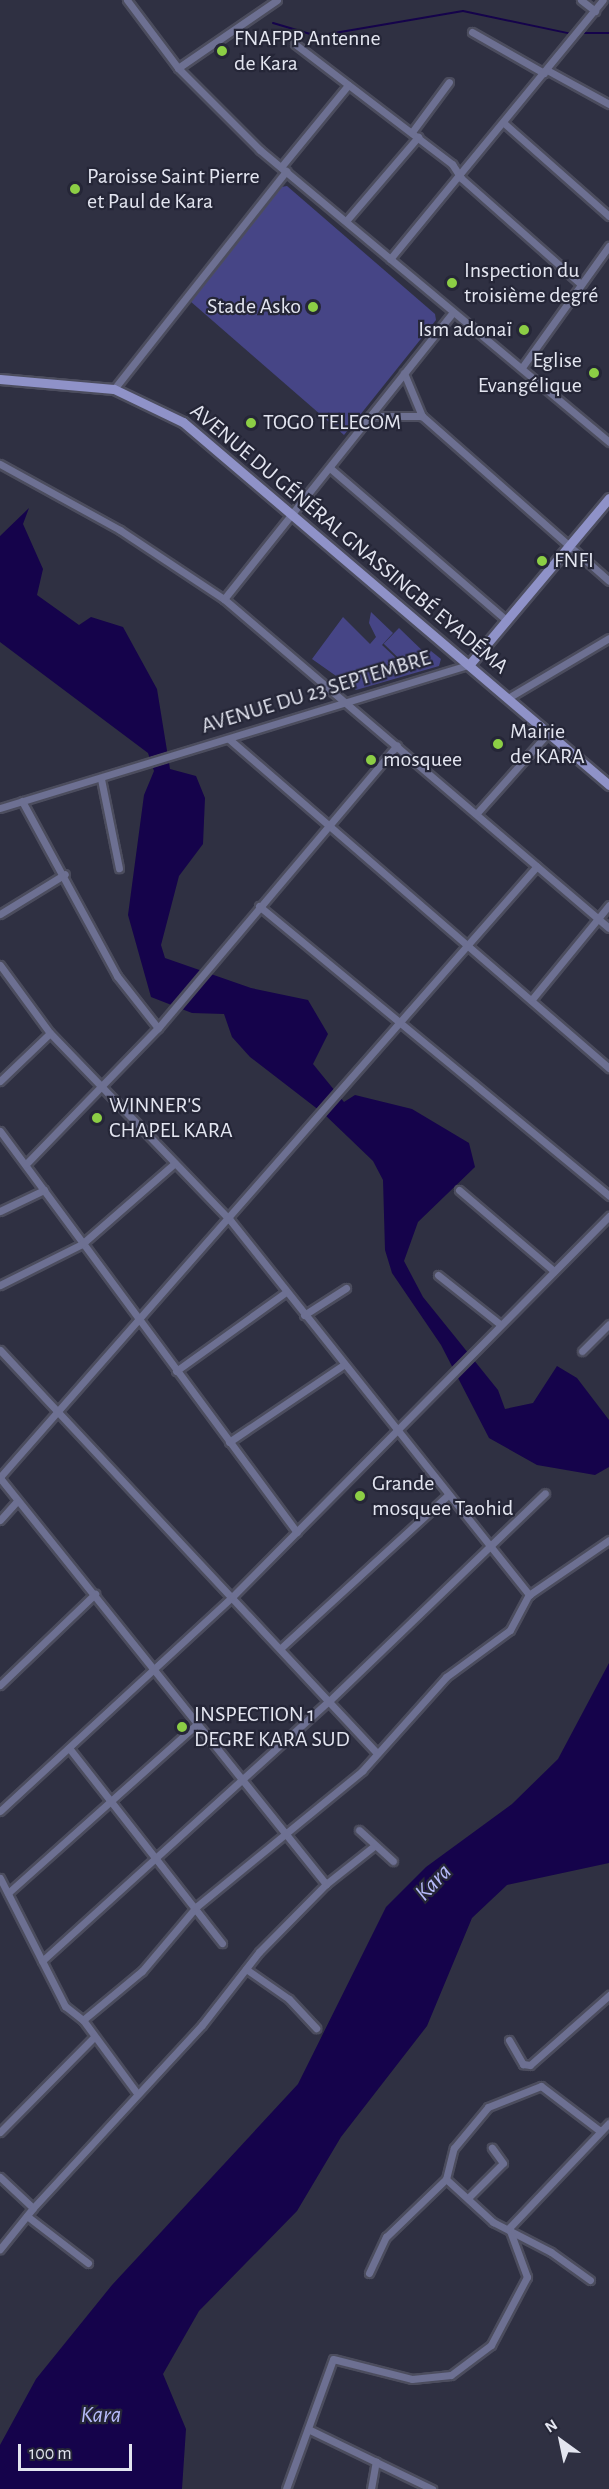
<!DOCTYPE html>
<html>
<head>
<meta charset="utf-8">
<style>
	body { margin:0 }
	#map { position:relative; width:609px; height:2489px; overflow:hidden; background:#2f3042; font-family:"Alegreya Sans",sans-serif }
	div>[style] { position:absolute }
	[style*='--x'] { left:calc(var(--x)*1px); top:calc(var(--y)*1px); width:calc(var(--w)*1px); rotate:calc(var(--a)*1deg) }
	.green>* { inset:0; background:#464586; transform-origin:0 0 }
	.water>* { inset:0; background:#15034b }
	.stream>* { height:2px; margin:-1px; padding:0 1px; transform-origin:1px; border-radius:1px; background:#15034b }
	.roads { filter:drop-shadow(2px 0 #4c4d5e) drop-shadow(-2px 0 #4c4d5e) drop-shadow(0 2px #4c4d5e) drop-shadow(0 -2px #4c4d5e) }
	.street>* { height:7px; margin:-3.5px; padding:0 3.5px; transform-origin:3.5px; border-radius:3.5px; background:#6d7092 }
	.secondary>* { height:9px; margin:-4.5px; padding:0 4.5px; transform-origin:4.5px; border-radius:4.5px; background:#8f92c8 }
	.dots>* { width:16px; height:16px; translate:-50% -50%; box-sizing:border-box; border:3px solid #252637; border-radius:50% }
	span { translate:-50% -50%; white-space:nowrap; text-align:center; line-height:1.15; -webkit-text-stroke:4.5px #252637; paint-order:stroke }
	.poi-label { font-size:22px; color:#e3e5f0 }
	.left { translate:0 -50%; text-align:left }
	.right { translate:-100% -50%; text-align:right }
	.street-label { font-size:22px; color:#e3e5f0 }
	.water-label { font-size:24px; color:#b6baf9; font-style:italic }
	.north { position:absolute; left:531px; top:2411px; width:60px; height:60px; -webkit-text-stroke:4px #252637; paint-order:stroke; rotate:327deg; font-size:16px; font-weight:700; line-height:24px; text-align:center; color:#e3e5f0 }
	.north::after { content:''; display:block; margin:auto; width:21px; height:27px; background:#e3e5f0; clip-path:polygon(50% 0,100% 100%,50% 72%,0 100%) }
	.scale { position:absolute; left:18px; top:2444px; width:114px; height:27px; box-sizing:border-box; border:3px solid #e3e5f0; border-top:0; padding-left:8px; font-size:18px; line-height:21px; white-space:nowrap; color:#e3e5f0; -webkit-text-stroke:4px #252637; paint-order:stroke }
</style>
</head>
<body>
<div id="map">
	<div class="green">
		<i style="clip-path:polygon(287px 186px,435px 314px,436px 320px,344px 435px,190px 301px,281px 187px)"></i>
		<i style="clip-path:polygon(371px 612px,393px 633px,382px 645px,411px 672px,431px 651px,441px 659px,439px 666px,356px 690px,312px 659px,343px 617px,370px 644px,376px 637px,369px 623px)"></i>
		<i style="left:399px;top:628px;width:37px;height:22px;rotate:44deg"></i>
	</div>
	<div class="water">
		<i style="clip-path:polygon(29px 508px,23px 524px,43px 569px,37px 595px,79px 625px,91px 617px,123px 627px,157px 689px,170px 769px,196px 776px,205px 798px,203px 844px,179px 876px,161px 945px,165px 958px,251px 988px,308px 1000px,328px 1034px,313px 1064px,344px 1102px,355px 1095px,412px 1109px,469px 1143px,475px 1167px,418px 1222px,404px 1261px,423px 1297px,498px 1390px,505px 1409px,533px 1403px,557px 1366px,577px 1378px,609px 1420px,609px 1467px,595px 1475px,537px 1465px,489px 1438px,441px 1345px,392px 1273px,385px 1250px,383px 1180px,373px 1161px,324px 1114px,250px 1057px,232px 1037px,224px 1014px,192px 1013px,151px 997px,128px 915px,144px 795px,154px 771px,148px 753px,0 642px,0 536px)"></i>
		<i style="clip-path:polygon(609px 1663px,609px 1863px,507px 1885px,472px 1918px,427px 2026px,341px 2137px,297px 2211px,199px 2311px,163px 2374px,186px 2429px,182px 2489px,0 2489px,0 2445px,36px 2379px,112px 2285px,298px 2084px,386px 1907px,426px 1867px,512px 1804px,558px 1759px)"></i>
	</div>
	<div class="stream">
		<i style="--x:273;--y:23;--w:46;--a:16.5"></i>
		<i style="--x:317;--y:36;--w:148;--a:-9.7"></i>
		<i style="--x:463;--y:11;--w:111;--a:11.9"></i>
		<i style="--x:578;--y:33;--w:31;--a:0"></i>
	</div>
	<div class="roads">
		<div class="street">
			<i style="--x:127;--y:0;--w:85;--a:53.1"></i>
			<i style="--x:178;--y:68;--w:116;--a:45"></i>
			<i style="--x:260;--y:150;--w:455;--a:39.9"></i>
			<i style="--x:581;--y:0;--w:18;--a:38"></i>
			<i style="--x:472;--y:32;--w:83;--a:29.7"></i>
			<i style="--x:295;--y:44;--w:198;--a:37.4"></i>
			<i style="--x:452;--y:164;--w:17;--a:57"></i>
			<i style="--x:461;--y:178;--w:160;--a:41.5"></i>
			<i style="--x:178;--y:68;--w:120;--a:-34.5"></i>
			<i style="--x:547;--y:70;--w:71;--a:28.7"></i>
			<i style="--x:505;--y:124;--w:139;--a:41.5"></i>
			<i style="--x:412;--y:132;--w:62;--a:-53.5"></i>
			<i style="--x:281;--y:167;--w:106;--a:-50.7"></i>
			<i style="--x:346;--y:221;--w:111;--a:-49.4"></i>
			<i style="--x:390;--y:259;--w:335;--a:-50.6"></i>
			<i style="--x:523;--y:366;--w:148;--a:-54.4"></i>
			<i style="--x:404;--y:373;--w:47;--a:67.3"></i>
			<i style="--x:422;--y:416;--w:249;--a:41.4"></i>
			<i style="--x:114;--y:389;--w:278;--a:-51.7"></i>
			<i style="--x:370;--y:416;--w:52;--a:0"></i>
			<i style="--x:0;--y:464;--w:137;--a:28.8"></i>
			<i style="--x:120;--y:530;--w:125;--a:33.6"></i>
			<i style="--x:224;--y:599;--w:506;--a:40.52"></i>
			<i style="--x:330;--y:468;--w:231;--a:40.8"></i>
			<i style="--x:224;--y:599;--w:366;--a:-51.4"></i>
			<i style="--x:508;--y:698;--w:117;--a:-30.7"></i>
			<i style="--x:229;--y:739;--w:503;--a:40.89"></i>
			<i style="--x:101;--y:779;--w:91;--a:78.6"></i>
			<i style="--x:22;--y:801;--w:199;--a:61.5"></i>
			<i style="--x:117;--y:976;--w:66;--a:51.7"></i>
			<i style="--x:0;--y:808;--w:490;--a:-17"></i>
			<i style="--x:477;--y:813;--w:107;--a:-48.4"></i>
			<i style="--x:259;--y:906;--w:455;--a:39.6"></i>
			<i style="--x:0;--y:914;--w:76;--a:-31.6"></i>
			<i style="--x:0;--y:965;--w:84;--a:53.7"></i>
			<i style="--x:50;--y:1033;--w:260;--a:46.1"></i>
			<i style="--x:230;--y:1220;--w:480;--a:51.4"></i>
			<i style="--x:533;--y:998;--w:120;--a:-50.7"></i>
			<i style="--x:0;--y:1081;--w:69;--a:-43.8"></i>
			<i style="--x:0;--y:1131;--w:499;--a:53.5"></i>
			<i style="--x:26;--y:1164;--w:190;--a:-45.9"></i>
			<i style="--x:158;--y:1028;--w:370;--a:-49.8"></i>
			<i style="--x:459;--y:1190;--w:125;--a:40.5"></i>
			<i style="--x:0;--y:1211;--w:49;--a:-25.5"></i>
			<i style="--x:438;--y:1275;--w:80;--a:38.4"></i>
			<i style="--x:0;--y:1285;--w:92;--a:-26.6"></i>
			<i style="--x:82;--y:1244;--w:123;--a:-41.1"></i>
			<i style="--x:304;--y:1315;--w:50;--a:-32.7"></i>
			<i style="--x:0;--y:1350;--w:549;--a:46.92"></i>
			<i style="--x:582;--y:1351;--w:38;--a:-45"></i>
			<i style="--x:176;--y:1371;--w:135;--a:-35.7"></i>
			<i style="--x:229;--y:1442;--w:138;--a:-34"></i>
			<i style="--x:0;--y:1477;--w:813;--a:-48.69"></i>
			<i style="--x:0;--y:1478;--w:521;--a:51.24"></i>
			<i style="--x:0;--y:1520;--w:25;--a:-48"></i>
			<i style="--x:282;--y:1647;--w:226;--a:-42.5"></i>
			<i style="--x:0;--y:1685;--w:132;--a:-43.8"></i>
			<i style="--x:69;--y:1748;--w:248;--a:51.9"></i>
			<i style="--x:0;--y:1811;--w:317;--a:-42.7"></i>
			<i style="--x:233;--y:1596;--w:535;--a:-45.3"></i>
			<i style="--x:359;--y:1830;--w:46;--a:42.4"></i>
			<i style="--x:0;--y:1878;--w:144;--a:63.1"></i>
			<i style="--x:65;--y:2006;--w:23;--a:38"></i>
			<i style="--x:83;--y:2020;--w:89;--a:53.6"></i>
			<i style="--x:8;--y:1893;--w:254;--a:-41.8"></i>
			<i style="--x:42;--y:1961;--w:386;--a:-42.2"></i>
			<i style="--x:328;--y:1702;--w:301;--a:-43.9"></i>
			<i style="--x:246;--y:1969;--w:52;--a:34.9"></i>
			<i style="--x:289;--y:1999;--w:40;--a:47"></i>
			<i style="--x:83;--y:2020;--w:77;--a:-39.7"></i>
			<i style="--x:142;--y:1971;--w:84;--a:-49.8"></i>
			<i style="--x:196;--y:1907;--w:215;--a:-39.3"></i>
			<i style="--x:362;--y:1771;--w:126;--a:-48.2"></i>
			<i style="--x:446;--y:1677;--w:79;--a:-36.3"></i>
			<i style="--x:510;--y:1630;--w:40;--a:-62"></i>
			<i style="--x:529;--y:1595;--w:97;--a:-34.5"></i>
			<i style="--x:509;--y:2040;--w:28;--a:60"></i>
			<i style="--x:523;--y:2064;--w:7;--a:8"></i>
			<i style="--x:530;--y:2065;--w:106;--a:-41.5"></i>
			<i style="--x:0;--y:2132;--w:134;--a:-45.3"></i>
			<i style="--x:0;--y:2177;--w:45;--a:43.2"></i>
			<i style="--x:33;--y:2208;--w:53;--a:128.8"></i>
			<i style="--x:446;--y:2179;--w:32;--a:-76"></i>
			<i style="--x:454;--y:2148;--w:53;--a:-50.3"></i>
			<i style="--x:488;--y:2107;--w:57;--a:-21.6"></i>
			<i style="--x:541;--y:2086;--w:74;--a:37.3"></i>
			<i style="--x:468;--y:2198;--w:49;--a:-45"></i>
			<i style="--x:503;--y:2163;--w:19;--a:-126"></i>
			<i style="--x:33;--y:2208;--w:249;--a:-47.3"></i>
			<i style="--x:202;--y:2025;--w:93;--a:-52"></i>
			<i style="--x:259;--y:1952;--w:95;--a:-45.4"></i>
			<i style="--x:326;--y:1884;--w:61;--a:-38.4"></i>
			<i style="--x:27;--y:2216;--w:77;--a:37.6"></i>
			<i style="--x:369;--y:2273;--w:40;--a:-65"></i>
			<i style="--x:386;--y:2237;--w:83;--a:-44"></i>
			<i style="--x:446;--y:2179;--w:64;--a:42.5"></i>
			<i style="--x:493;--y:2222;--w:65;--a:27.3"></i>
			<i style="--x:551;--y:2252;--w:48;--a:35.7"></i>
			<i style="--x:308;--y:2429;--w:138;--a:25.8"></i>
			<i style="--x:286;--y:2489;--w:138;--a:-70.1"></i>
			<i style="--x:333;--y:2359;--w:81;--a:14.2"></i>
			<i style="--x:412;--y:2379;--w:39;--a:-6"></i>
			<i style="--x:451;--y:2375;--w:50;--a:-36.9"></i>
			<i style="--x:491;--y:2345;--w:77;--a:-62.1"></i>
			<i style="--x:527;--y:2277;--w:52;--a:-110.2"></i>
			<i style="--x:509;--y:2228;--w:145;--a:-46.4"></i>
			<i style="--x:371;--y:2489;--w:28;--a:-80"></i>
		</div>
		<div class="secondary">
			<i style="--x:0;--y:379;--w:114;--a:5"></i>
			<i style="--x:114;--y:389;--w:76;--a:25.6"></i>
			<i style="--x:183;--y:422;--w:560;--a:40.43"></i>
			<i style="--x:469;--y:665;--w:218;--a:-50"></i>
		</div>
	</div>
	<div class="dots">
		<i style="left:222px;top:51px;background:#8cce45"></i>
		<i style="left:75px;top:189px;background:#8cce45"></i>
		<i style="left:452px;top:283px;background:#8cce45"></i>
		<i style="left:313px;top:307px;background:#8cce45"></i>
		<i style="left:524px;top:330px;background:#8cce45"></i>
		<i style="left:594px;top:373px;background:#8cce45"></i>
		<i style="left:251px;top:423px;background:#8cce45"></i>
		<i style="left:542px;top:561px;background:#8cce45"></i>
		<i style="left:498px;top:744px;background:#8cce45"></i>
		<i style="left:371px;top:760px;background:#8cce45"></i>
		<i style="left:97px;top:1118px;background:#8cce45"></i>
		<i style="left:360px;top:1496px;background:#8cce45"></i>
		<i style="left:182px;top:1727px;background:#8cce45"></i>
	</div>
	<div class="poi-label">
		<span class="left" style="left:234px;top:51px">FNAFPP Antenne<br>de Kara</span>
		<span class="left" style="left:87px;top:189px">Paroisse Saint Pierre<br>et Paul de Kara</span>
		<span class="left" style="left:464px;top:283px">Inspection du<br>troisième degré</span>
		<span class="right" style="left:301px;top:307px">Stade Asko</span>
		<span class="right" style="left:512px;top:330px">Ism adonaï</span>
		<span class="right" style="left:582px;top:373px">Eglise<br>Evangélique</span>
		<span class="left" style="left:263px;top:423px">TOGO TELECOM</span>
		<span class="left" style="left:554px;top:561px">FNFI</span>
		<span class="left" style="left:510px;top:744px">Mairie<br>de KARA</span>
		<span class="left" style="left:383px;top:760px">mosquee</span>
		<span class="left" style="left:109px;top:1118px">WINNER'S<br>CHAPEL KARA</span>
		<span class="left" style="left:372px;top:1496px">Grande<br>mosquee Taohid</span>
		<span class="left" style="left:194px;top:1727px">INSPECTION 1<br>DEGRE KARA SUD</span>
	</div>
	<div class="street-label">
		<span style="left:349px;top:539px;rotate:40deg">AVENUE DU GÉNÉRAL GNASSINGBÉ EYADÉMA</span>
		<span style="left:316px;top:692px;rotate:-17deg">AVENUE DU 23 SEPTEMBRE</span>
	</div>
	<div class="water-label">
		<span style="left:434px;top:1883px;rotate:-46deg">Kara</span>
		<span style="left:101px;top:2416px">Kara</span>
	</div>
	<div class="north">N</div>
	<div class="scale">100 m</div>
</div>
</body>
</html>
